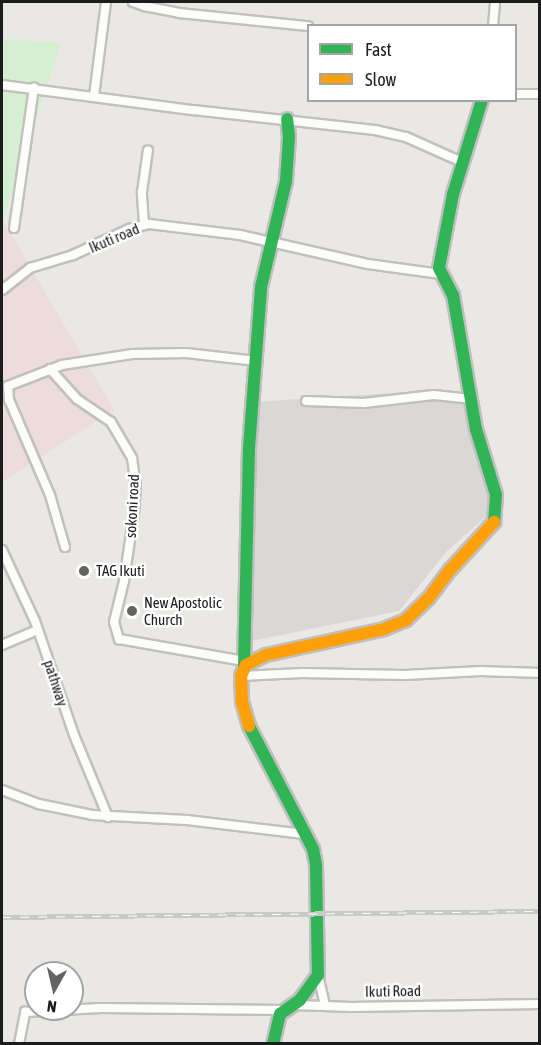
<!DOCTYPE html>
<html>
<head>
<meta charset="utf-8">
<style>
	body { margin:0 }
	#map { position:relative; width:541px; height:1045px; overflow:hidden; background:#eae8e5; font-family:"Asap Condensed",sans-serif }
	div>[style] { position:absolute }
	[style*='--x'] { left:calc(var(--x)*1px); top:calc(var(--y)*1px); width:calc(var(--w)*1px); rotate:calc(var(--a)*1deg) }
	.residential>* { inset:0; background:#d9d8d6 }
	.commercial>* { inset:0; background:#ecdcdc }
	.park>* { inset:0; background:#d4f0d1 }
	.roads { filter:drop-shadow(2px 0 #c1c0bf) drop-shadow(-2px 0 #c1c0bf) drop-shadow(0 2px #c1c0bf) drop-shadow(0 -2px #c1c0bf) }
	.street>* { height:8px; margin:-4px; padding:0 4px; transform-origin:4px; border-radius:4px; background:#fcfcfb }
	.fast>* { height:12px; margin:-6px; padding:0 6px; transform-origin:6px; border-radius:6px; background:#30b455 }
	.slow>* { height:12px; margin:-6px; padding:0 6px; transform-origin:6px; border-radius:6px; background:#ff9f0a }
	.rail>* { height:5px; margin-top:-2.5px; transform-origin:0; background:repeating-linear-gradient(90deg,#fff 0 9px,#c9c9c8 0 18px); box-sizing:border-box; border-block:2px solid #c9c9c8 }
	.dots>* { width:16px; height:16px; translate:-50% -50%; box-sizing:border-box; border:3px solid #fff; border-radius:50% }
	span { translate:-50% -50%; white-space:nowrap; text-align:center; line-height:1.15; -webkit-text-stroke:5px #fff; paint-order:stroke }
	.street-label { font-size:15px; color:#1c1c1c }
	.poi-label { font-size:15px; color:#1c1c1c }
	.left { translate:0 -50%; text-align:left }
	.frame { position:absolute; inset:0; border:3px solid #1c1c1c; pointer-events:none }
	.legend { position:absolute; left:307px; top:24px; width:210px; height:78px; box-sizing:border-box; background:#fff; border:2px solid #a4a4a4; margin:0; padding:8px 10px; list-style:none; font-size:18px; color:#1c1c1c }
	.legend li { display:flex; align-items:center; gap:12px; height:30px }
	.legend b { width:30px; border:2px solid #a4a4a4 }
	.north { position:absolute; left:24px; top:961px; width:60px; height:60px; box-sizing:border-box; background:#fff; border:2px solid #a4a4a4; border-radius:50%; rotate:188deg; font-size:16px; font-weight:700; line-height:24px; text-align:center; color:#1c1c1c }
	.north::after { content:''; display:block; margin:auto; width:21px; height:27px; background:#646362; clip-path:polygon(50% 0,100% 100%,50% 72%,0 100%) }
</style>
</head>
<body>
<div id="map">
	<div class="residential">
		<i style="clip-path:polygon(424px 391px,463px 397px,493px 495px,489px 514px,447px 551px,399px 611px,252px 641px,254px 402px)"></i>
	</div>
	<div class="commercial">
		<i style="clip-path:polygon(4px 222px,114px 410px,2px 482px,2px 223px)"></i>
	</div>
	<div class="park">
		<i style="clip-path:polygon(2px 39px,61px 43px,2px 223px)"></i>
	</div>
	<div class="roads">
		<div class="street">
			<i style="--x:133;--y:2;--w:12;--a:20"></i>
			<i style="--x:144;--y:6;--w:36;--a:11"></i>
			<i style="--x:179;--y:13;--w:130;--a:5.8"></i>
			<i style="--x:493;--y:26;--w:24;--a:-85"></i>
			<i style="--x:2;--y:85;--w:193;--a:7.5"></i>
			<i style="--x:193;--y:110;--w:183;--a:6.3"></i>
			<i style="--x:375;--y:130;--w:32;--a:13"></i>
			<i style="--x:406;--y:137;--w:61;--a:24.1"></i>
			<i style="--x:516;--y:94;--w:24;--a:0"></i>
			<i style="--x:94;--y:96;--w:95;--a:-82.7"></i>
			<i style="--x:144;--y:224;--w:32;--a:-94"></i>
			<i style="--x:142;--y:192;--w:42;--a:-81.9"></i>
			<i style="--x:14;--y:228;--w:142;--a:-81.9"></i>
			<i style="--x:2;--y:290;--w:36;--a:-38"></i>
			<i style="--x:30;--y:268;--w:45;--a:-16.8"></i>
			<i style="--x:73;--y:255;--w:62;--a:-24.9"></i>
			<i style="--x:129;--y:229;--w:21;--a:-14"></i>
			<i style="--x:149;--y:224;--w:92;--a:6.9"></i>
			<i style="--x:240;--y:235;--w:131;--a:12.8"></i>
			<i style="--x:368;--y:264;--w:73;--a:7.9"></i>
			<i style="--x:50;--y:369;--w:40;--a:48"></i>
			<i style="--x:77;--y:399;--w:41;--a:34.1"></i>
			<i style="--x:111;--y:422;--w:42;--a:59.7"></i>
			<i style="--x:132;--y:458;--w:28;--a:82"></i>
			<i style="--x:136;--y:486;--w:27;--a:94"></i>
			<i style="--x:134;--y:513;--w:69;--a:98.4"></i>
			<i style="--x:124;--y:581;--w:42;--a:103.7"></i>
			<i style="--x:114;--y:622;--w:18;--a:74"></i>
			<i style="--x:119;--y:639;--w:127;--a:10"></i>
			<i style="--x:306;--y:401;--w:58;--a:2"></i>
			<i style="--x:364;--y:403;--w:70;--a:-6.5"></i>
			<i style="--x:434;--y:395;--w:37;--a:6"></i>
			<i style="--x:65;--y:547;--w:54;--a:-106.1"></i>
			<i style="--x:50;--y:495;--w:103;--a:-113.3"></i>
			<i style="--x:9;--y:400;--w:14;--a:-94"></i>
			<i style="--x:8;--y:386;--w:58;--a:-21.3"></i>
			<i style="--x:62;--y:365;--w:71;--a:-8.9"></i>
			<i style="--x:132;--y:354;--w:54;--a:-1.1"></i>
			<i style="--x:186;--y:353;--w:71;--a:6.4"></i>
			<i style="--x:2;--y:550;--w:78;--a:65.1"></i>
			<i style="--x:35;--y:621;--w:120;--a:71.1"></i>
			<i style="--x:74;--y:735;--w:89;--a:67.5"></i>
			<i style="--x:2;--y:645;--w:39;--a:-23"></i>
			<i style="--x:241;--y:676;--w:61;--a:-2.8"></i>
			<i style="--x:302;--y:673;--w:103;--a:1.1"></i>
			<i style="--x:405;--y:675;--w:76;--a:-3"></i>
			<i style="--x:481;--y:671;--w:59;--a:1.9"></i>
			<i style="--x:2;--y:790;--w:40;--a:21"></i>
			<i style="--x:39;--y:804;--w:54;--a:11.7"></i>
			<i style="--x:92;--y:815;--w:95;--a:3"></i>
			<i style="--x:187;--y:820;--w:118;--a:6.8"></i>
			<i style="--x:318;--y:975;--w:31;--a:77"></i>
			<i style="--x:294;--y:1005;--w:58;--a:2"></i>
			<i style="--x:352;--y:1007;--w:188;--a:-0.9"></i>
			<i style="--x:19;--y:1044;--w:33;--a:-79"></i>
			<i style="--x:25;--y:1012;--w:76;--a:-3"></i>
			<i style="--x:101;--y:1008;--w:183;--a:0.6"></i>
		</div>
		<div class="fast">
			<i style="--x:482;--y:100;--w:98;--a:107.1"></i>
			<i style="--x:453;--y:194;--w:75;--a:100.7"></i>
			<i style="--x:439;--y:268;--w:30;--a:63"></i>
			<i style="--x:453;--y:295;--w:136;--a:80.3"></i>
			<i style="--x:476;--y:429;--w:69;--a:73.1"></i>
			<i style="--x:496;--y:495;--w:27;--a:94"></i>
			<i style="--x:244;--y:668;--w:220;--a:-88.7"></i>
			<i style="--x:249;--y:448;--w:161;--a:-85.7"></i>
			<i style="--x:261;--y:287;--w:109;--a:-76.7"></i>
			<i style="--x:286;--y:181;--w:44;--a:-86.1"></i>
			<i style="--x:289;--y:137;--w:18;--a:-96"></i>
			<i style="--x:249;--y:726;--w:139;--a:62.5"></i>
			<i style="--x:313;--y:849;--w:16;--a:79"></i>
			<i style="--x:316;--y:865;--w:110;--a:89"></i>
			<i style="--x:318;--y:975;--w:31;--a:126"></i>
			<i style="--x:300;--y:1000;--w:24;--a:145"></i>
			<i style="--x:280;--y:1014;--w:31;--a:103"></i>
		</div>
		<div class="slow">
			<i style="--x:249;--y:726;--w:26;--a:-106"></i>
			<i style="--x:242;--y:701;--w:25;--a:-92"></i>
			<i style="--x:241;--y:676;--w:12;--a:-66"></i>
			<i style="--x:246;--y:665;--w:22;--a:-27"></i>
			<i style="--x:266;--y:655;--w:121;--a:-12.4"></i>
			<i style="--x:384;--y:629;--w:24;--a:-22"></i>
			<i style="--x:406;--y:620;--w:30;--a:-44"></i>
			<i style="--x:428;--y:599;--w:38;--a:-53"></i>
			<i style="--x:451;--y:569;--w:64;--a:-47.5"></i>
		</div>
	</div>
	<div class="rail">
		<i style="--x:2;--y:917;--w:538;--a:-0.64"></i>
	</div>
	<div class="dots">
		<i style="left:84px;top:571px;background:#646362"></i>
		<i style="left:132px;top:611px;background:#646362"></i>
	</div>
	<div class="street-label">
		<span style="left:114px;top:238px;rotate:-23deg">Ikuti road</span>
		<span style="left:132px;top:506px;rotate:-87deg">sokoni road</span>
		<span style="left:56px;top:683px;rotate:72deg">pathway</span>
		<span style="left:393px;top:991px;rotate:-1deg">Ikuti Road</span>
	</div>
	<div class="poi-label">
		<span class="left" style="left:96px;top:571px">TAG Ikuti</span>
		<span class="left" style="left:144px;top:611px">New Apostolic<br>Church</span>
	</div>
	<div class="frame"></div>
	<ul class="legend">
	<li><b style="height:8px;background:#30b455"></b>Fast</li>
	<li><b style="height:8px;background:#ff9f0a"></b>Slow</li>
	</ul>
	<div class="north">N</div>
</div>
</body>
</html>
